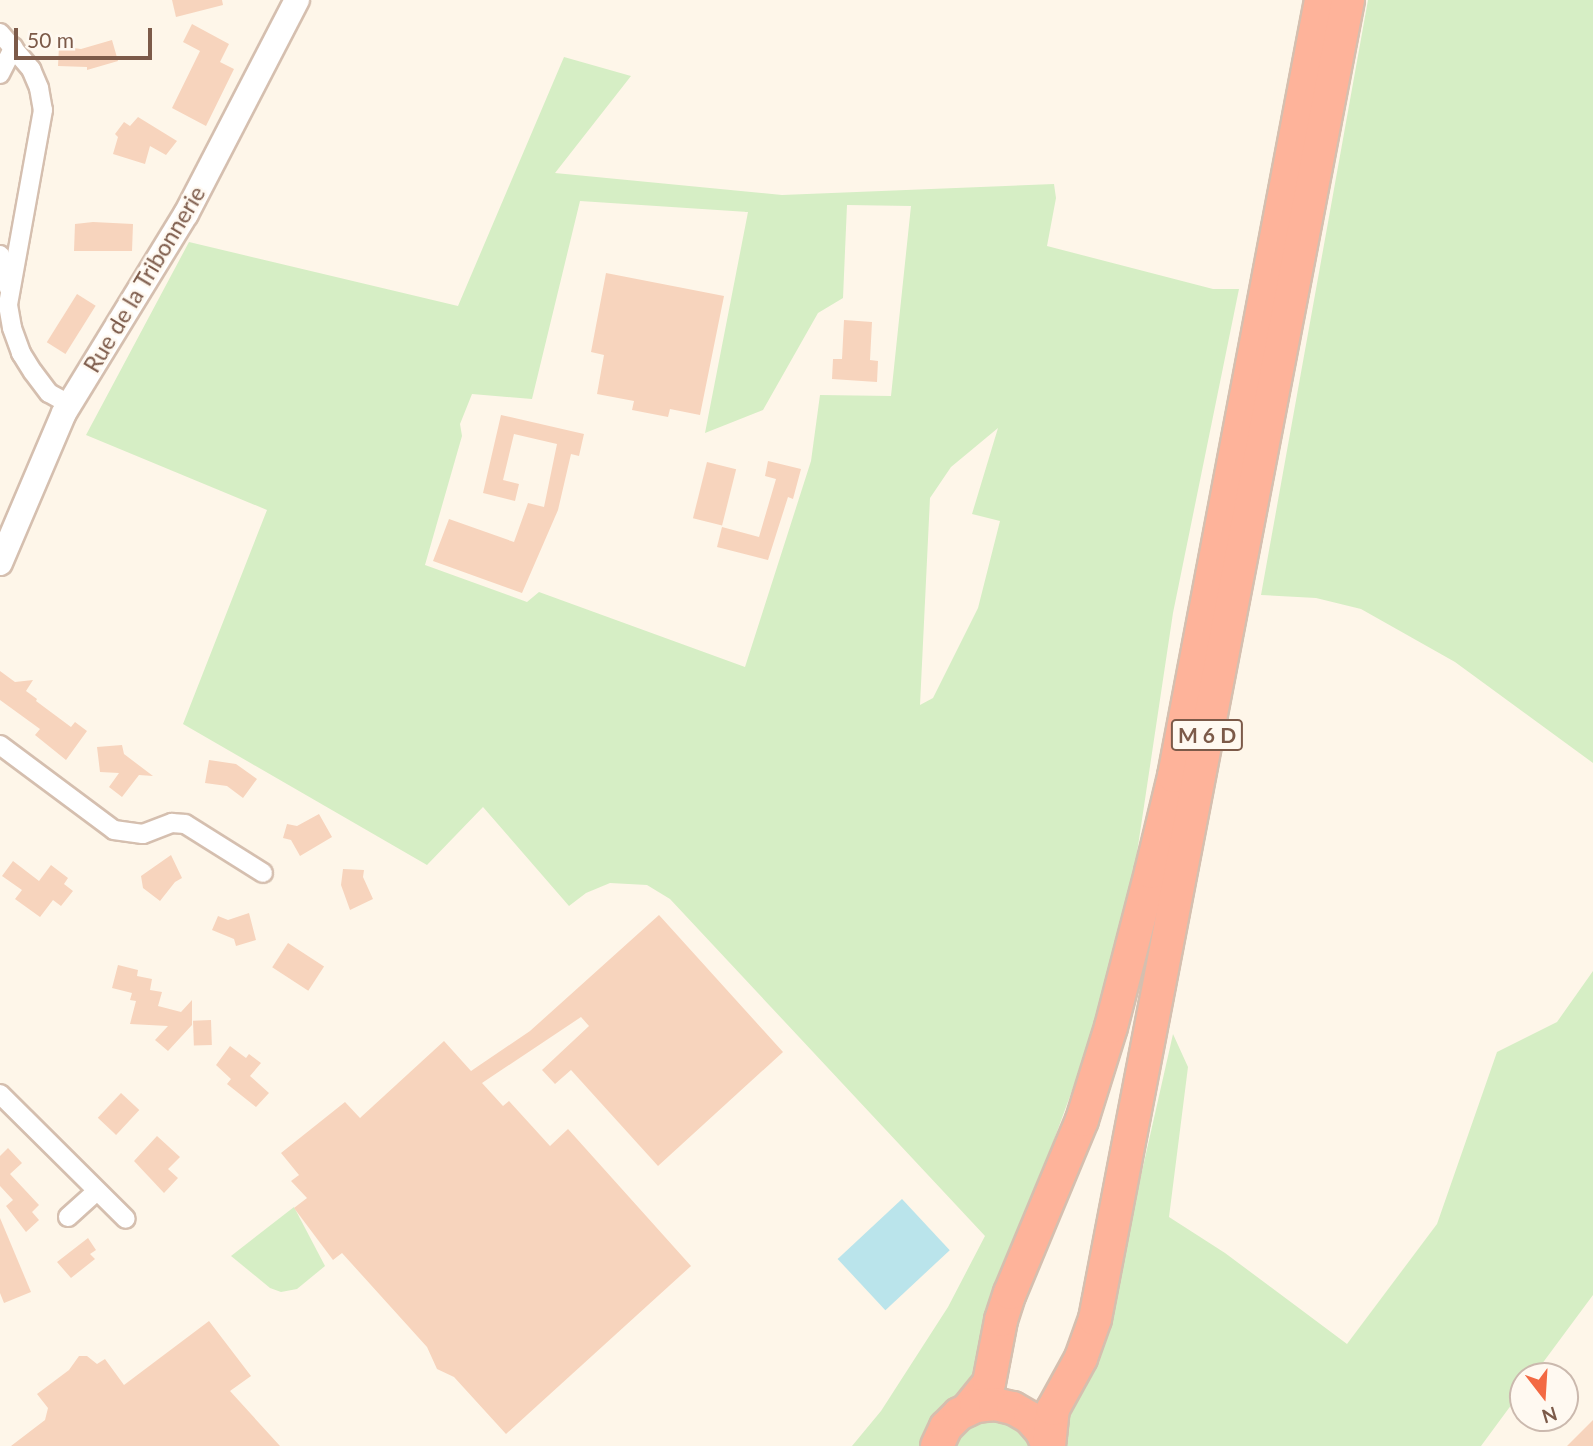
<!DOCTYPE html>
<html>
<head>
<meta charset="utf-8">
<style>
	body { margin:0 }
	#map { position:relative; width:1593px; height:1446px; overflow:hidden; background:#fef6e9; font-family:Lato,sans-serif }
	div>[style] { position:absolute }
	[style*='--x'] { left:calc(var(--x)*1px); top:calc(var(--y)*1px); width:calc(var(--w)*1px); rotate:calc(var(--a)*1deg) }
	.green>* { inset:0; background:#d6eec5 }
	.water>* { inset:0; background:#bae4eb; transform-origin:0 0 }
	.building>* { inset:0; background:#f7d4bd; transform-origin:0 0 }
	.roads { filter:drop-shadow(2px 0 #d5bfaf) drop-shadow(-2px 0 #d5bfaf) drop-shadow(0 2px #d5bfaf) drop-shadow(0 -2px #d5bfaf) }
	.street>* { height:18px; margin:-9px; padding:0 9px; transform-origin:9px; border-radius:9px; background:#fff }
	.secondary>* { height:24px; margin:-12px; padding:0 12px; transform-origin:12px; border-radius:12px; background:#fff }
	.highway>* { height:32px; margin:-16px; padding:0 16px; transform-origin:16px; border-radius:16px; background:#feb39a }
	span { translate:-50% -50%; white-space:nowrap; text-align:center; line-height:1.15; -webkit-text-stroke:5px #fff9f1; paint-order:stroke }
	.shield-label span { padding:2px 5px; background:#fff9f1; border:2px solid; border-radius:5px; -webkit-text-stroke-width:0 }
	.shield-label { font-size:21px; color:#7c5a49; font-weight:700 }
	.street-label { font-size:23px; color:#7c5a49 }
	.north { position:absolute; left:1509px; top:1362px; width:70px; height:70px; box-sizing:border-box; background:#fff9f1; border:2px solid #cbb9ae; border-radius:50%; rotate:163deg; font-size:19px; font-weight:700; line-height:28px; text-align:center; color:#7c5a49 }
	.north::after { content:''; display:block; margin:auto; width:24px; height:32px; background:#f36943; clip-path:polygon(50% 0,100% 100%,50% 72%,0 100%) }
	.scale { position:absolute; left:14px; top:28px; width:138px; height:32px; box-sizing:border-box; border:4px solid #7c5a49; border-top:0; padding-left:9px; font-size:21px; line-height:24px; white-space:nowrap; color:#7c5a49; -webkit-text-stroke:5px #fff9f1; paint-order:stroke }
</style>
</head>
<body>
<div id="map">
	<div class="green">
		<i style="clip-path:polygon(1368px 0,1593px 0,1593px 763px,1455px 662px,1361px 609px,1316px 598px,1261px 595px)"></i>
		<i style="clip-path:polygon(evenodd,564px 57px,631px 76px,555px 173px,782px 195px,1054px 184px,1056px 198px,1047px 246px,1213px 289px,1239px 289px,1173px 613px,1135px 866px,1089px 1044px,1039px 1181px,990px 1295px,975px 1385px,933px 1422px,922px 1446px,852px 1446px,881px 1411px,948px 1307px,985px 1236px,670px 899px,647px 885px,610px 883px,586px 893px,569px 906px,483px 807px,427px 865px,183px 724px,267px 510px,86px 435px,189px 242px,458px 306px,564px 57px,580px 201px,748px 212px,705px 433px,763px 410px,818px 313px,843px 298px,847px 205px,911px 206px,891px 396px,820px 395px,811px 461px,745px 667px,539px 592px,527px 602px,425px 565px,462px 436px,460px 424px,472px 394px,532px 399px,580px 201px,564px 57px,998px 428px,972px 514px,1000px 521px,978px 608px,933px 698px,920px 705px,930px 498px,951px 467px,998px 428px)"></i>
		<i style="clip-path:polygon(1593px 971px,1593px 1295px,1533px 1376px,1523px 1376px,1523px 1389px,1481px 1446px,1064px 1446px,1068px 1402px,1104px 1339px,1173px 1034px,1188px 1067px,1169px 1217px,1225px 1253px,1347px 1344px,1437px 1224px,1497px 1052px,1557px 1022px)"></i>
		<i style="clip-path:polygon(294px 1207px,325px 1266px,297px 1289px,281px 1292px,270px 1288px,231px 1256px)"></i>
		<i style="clip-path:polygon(994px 1418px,1019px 1426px,1034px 1446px,954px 1446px,970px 1426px)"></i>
	</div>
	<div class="water">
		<i style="left:902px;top:1199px;width:70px;height:88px;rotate:47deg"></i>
	</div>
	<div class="building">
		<i style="clip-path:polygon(172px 0,222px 0,223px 5px,176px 17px)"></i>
		<i style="clip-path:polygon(192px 24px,229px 44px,220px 62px,234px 69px,206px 126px,172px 108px,200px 51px,183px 42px)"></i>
		<i style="clip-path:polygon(112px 40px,118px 61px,87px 70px,87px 67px,58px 66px,59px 46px,81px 49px)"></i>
		<i style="clip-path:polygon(138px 117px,177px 141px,166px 155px,150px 146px,145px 164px,113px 154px,118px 137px,115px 134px,124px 122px,130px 126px)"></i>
		<i style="clip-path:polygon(93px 222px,133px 224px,132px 251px,74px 251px,75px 224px)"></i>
		<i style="clip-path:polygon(606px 273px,724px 296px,700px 415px,670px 409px,668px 417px,632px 410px,634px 401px,597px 394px,604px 355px,591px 352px)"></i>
		<i style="left:77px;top:294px;width:22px;height:57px;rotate:32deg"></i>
		<i style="clip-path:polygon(844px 320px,872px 322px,870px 360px,878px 361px,877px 382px,832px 379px,833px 359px,842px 359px)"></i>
		<i style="clip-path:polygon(501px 415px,584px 434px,579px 456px,571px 454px,558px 510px,522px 593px,433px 561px,449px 519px,514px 542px,528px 503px,544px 507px,557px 444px,514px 434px,503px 480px,519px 484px,515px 501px,483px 493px)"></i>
		<i style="clip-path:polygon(768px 461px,801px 469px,793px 499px,788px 497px,768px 560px,717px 547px,722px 527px,759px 537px,776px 479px,765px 476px)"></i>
		<i style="left:707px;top:462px;width:30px;height:58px;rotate:14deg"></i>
		<i style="clip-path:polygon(0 671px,15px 682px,33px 680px,26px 691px,37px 699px,36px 701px,71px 727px,75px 722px,87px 731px,66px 760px,35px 735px,40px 729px,0 700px)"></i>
		<i style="clip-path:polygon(122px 745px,124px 754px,153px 776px,139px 775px,122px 797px,109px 787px,119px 773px,100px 772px,97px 747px)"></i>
		<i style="clip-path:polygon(209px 760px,236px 764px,257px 779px,243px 798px,227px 786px,205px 783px)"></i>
		<i style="clip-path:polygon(319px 814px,332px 837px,300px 856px,291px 840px,283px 838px,287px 824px,297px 826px)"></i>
		<i style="clip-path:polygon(171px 855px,182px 878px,175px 882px,160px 901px,143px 888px,141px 876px)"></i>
		<i style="clip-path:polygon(13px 861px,39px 881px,51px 865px,68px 878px,64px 884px,73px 891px,61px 906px,53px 900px,40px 917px,15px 899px,22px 890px,2px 876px)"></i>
		<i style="clip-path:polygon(343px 869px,364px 870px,363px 877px,373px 899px,350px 910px,341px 885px)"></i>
		<i style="clip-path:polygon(249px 913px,256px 940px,236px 946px,234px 939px,212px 930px,218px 916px,228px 920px)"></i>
		<i style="clip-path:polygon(659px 915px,783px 1052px,658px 1166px,571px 1070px,555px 1084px,542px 1070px,589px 1026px,581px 1017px,482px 1083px,503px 1106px,509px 1101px,550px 1146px,568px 1129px,691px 1266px,506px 1434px,454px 1377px,437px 1369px,427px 1347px,342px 1253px,333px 1260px,294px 1208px,307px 1198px,291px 1181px,299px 1175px,281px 1153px,345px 1102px,360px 1118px,444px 1041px,471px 1071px,530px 1031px)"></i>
		<i style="left:288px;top:943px;width:43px;height:29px;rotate:33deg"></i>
		<i style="clip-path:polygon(118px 965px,138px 970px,137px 976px,152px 979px,150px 990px,162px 992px,158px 1006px,181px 1012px,192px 1000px,192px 1025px,168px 1051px,155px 1040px,168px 1026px,130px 1024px,136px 1001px,130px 1000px,132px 993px,112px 988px)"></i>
		<i style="left:211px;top:1020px;width:25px;height:18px;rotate:88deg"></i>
		<i style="clip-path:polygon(230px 1046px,246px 1058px,249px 1054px,261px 1063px,250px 1076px,269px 1093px,256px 1107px,227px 1084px,231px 1079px,216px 1065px)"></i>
		<i style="left:121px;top:1093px;width:25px;height:34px;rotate:43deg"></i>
		<i style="clip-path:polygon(157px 1136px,180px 1157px,168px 1169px,178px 1178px,164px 1193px,134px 1161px)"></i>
		<i style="clip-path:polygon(8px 1148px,22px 1163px,10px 1174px,39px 1205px,32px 1212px,39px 1220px,26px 1232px,6px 1206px,13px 1200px,0 1186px,0 1156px)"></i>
		<i style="clip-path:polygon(0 1218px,31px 1292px,4px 1303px,0 1293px)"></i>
		<i style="clip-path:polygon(88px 1238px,96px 1250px,90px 1254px,95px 1259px,71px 1278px,57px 1262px)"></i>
		<i style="clip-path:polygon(209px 1321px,251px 1376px,230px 1391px,280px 1446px,11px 1446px,45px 1420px,48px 1408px,37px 1394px,69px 1370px,79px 1356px,87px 1356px,97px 1364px,105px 1359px,124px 1385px)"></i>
		<i style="clip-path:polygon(1593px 1420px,1593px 1446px,1567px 1446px)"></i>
	</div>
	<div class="roads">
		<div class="street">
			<i style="--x:0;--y:33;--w:48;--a:49.3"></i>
			<i style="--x:31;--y:69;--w:21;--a:67"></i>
			<i style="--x:39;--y:88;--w:22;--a:80"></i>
			<i style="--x:43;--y:110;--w:198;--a:100.2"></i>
			<i style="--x:8;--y:305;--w:23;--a:80"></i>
			<i style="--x:12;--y:328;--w:27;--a:70"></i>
			<i style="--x:21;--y:353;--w:22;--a:58"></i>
			<i style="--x:33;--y:372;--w:26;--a:53"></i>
			<i style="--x:49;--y:393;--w:23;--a:29"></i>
			<i style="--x:0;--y:74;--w:30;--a:-63"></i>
			<i style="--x:0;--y:255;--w:35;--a:75"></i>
			<i style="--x:0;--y:745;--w:142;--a:36.7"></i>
			<i style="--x:114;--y:830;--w:29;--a:8"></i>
			<i style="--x:143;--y:834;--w:31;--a:-21"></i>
			<i style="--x:172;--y:823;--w:13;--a:4"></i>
			<i style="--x:185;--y:824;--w:92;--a:32.1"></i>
			<i style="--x:0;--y:1094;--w:177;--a:44.8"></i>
			<i style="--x:68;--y:1217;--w:39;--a:-42"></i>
		</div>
		<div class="secondary">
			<i style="--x:0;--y:563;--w:163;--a:-66.9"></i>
			<i style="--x:64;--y:413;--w:233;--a:-58.5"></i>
			<i style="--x:186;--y:214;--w:241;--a:-62.6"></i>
		</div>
		<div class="highway">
			<i style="--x:967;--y:1410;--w:35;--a:-51"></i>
			<i style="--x:989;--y:1383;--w:64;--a:-79.2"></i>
			<i style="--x:1001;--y:1320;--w:28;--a:-72"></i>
			<i style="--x:1010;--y:1293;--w:187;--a:-67.4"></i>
			<i style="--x:1082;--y:1120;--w:97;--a:-72.7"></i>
			<i style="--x:1111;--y:1027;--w:160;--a:-75.5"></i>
			<i style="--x:1151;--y:872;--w:99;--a:-76.5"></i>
			<i style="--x:1174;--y:776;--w:790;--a:-79.27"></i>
			<i style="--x:937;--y:1446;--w:21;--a:-65"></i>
			<i style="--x:946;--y:1427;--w:18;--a:-45"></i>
			<i style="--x:959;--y:1414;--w:19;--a:-25"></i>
			<i style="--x:976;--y:1406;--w:19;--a:-6"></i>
			<i style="--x:995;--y:1404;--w:18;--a:13"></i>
			<i style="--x:1013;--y:1408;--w:20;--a:30"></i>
			<i style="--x:1030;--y:1418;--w:18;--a:49"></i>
			<i style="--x:1042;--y:1432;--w:15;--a:67"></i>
			<i style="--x:1049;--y:1446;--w:37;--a:-84"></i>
			<i style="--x:1053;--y:1409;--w:58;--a:-61.2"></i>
			<i style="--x:1081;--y:1358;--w:41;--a:-70.3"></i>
			<i style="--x:1095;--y:1319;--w:1343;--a:-79.14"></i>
		</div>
	</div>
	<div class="shield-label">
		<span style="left:1207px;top:735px">M 6 D</span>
	</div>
	<div class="street-label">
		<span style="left:144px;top:279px;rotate:-59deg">Rue de la Tribonnerie</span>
	</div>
	<div class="north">N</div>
	<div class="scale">50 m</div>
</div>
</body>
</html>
